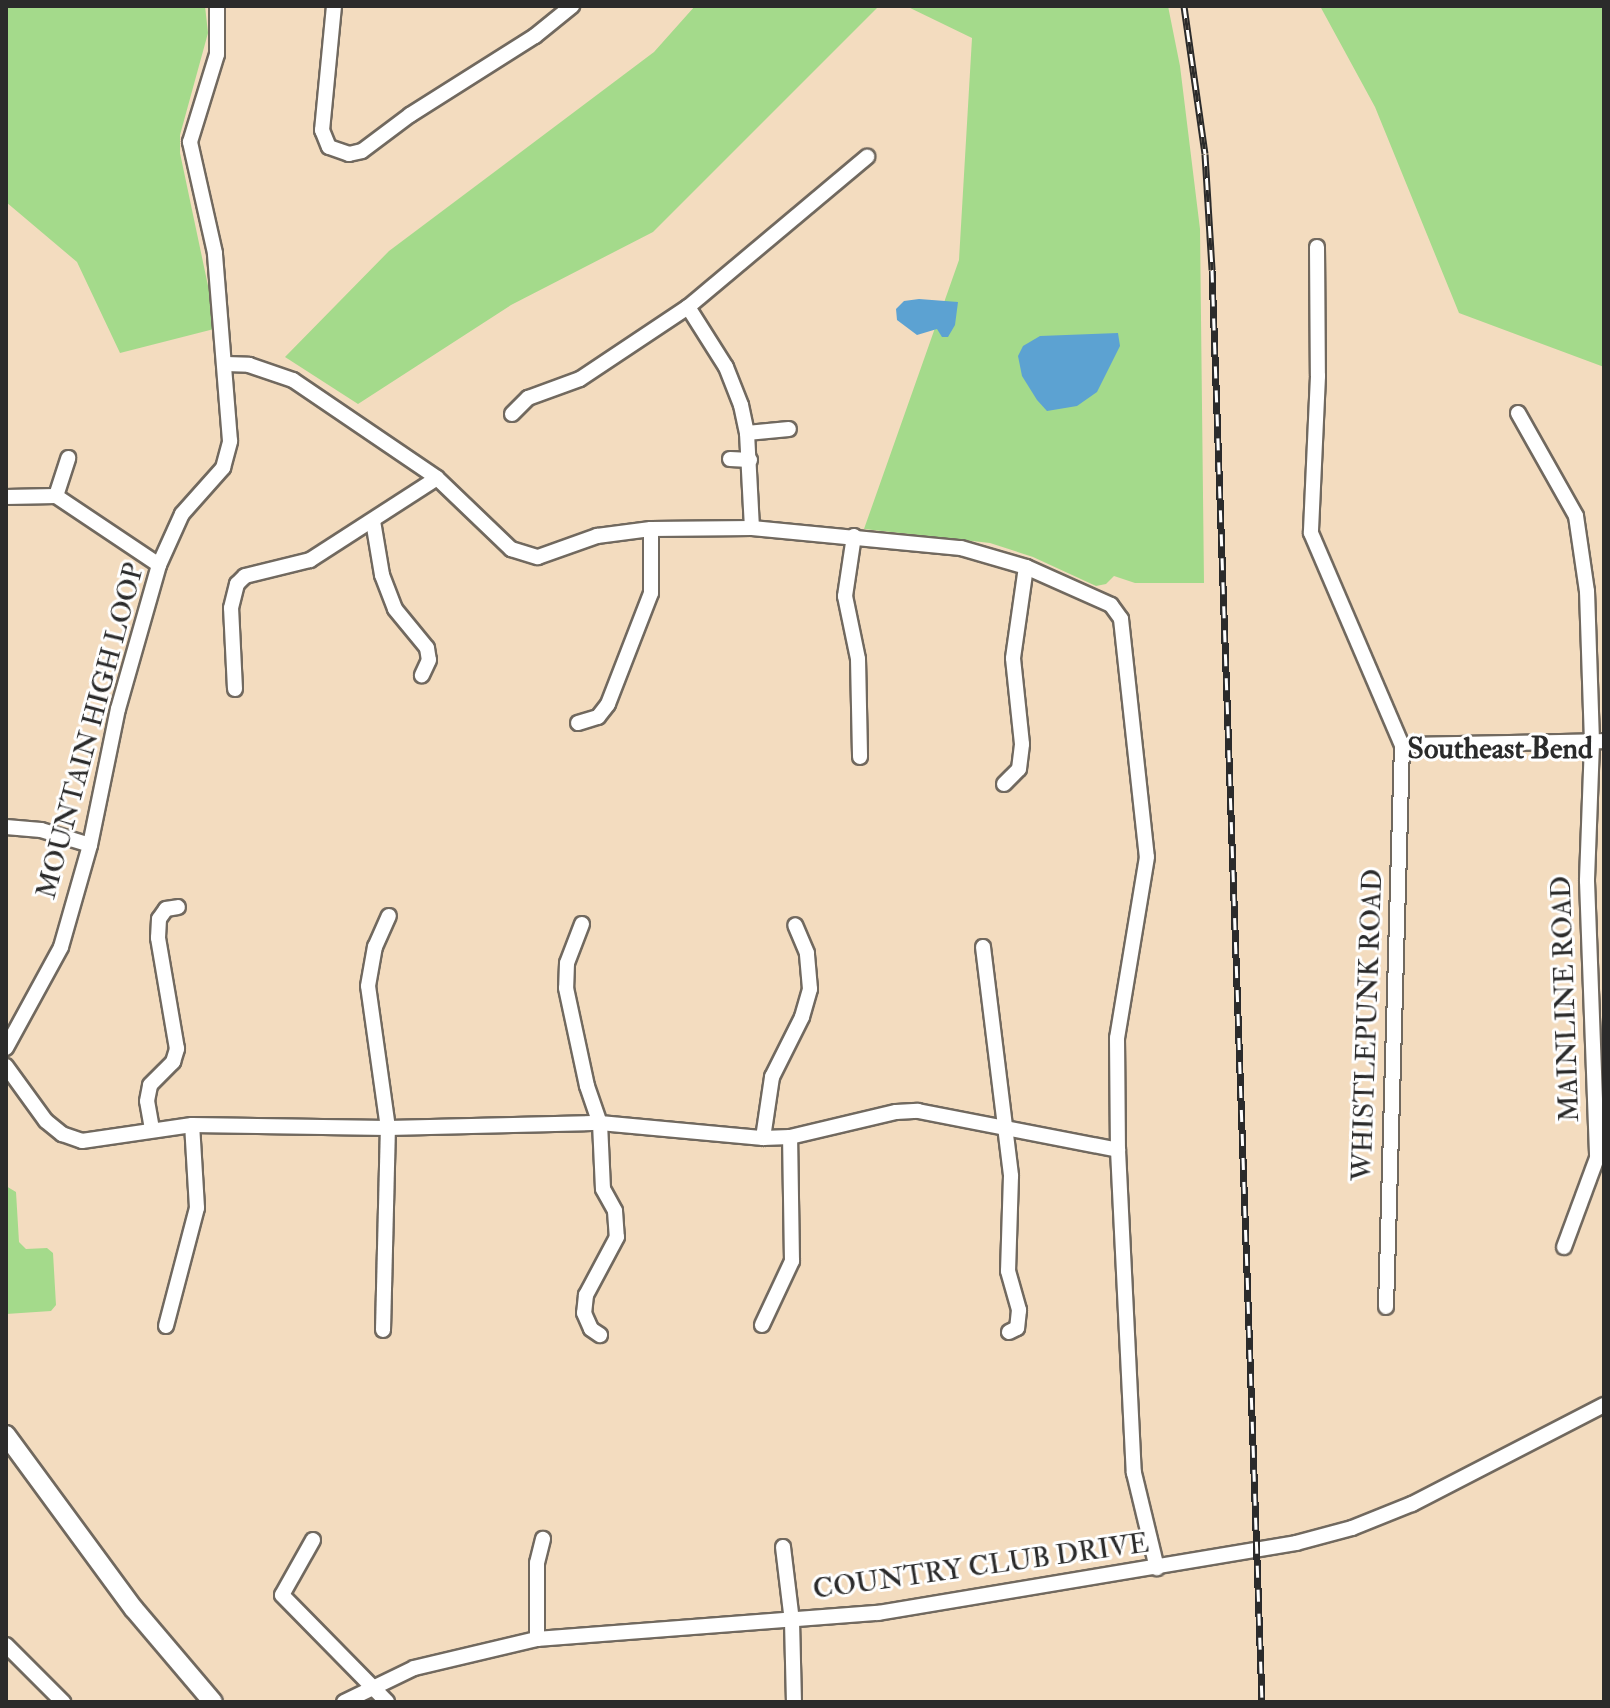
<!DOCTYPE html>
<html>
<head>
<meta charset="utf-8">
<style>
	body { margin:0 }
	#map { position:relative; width:1610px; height:1708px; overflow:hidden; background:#f3dcbf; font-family:"IM FELL Double Pica",serif }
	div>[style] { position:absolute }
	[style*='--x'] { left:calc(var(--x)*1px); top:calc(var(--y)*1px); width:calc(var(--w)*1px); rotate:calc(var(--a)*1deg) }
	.green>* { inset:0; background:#a4da8b }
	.water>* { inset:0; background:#5ca2d2 }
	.roads { filter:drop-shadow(2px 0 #71695f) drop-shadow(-2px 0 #71695f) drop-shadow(0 2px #71695f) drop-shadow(0 -2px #71695f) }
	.minor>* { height:14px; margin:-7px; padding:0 7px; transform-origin:7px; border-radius:7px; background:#fff }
	.major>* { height:18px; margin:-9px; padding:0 9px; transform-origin:9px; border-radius:9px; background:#fff }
	.rail>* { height:7px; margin-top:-3.5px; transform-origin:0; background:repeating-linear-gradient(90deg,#fff 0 12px,#2b2b2b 0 24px); box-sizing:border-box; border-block:2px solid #2b2b2b }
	span { translate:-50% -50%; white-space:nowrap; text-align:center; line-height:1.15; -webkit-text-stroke:6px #fff; paint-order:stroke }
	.street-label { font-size:28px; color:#2b2b2b }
	.neighbourhood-label { font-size:30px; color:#2b2b2b; font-weight:700 }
	.frame { position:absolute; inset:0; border:8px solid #2b2b2b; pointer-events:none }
</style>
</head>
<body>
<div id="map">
	<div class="green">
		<i style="clip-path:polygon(6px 6px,205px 6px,208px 33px,180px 135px,180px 153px,211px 300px,214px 329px,120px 353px,77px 262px,6px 202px)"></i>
		<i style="clip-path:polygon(695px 6px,879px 6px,653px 232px,511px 305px,358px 404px,285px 357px,389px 251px,654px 52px)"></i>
		<i style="clip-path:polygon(906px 6px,1168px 6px,1180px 66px,1200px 229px,1204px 583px,1135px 583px,1114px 576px,1106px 584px,1096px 586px,1033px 557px,990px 543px,864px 529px,959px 260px,972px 38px)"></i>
		<i style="clip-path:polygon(1320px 6px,1604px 6px,1604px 367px,1459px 313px,1375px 107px)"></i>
		<i style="clip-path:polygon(6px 1186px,16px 1192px,19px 1242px,26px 1249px,47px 1248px,53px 1253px,56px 1305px,51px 1311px,6px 1314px)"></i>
	</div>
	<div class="water">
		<i style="clip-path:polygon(919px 299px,958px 302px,955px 325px,948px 337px,942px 337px,937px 329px,917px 335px,897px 320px,896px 309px,904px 301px)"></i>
		<i style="clip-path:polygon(1118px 333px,1120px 346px,1097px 392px,1077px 406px,1047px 411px,1037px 400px,1022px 376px,1018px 356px,1023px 346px,1040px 336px)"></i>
	</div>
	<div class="roads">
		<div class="minor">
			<i style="--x:334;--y:6;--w:125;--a:95.5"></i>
			<i style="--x:322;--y:130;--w:18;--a:68"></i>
			<i style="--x:329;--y:147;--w:21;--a:19"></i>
			<i style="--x:349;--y:154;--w:13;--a:-13"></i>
			<i style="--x:362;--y:151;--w:60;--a:-36.9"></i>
			<i style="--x:410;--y:115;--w:148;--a:-32.3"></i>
			<i style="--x:535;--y:36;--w:48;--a:-39"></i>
			<i style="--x:1317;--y:247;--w:129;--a:89.6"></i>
			<i style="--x:1318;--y:376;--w:157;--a:92.6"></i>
			<i style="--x:1311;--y:533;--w:231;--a:66.8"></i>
			<i style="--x:1402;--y:745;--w:562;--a:91.63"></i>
			<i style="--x:688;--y:307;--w:71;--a:57.7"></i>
			<i style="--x:726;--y:367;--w:41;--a:68.5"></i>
			<i style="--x:741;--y:405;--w:29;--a:78"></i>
			<i style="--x:747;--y:433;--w:95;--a:87"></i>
			<i style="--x:226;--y:364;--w:23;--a:2"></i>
			<i style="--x:249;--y:365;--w:46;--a:18.8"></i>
			<i style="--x:293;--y:380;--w:174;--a:34.2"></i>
			<i style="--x:437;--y:478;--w:103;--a:43.8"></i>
			<i style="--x:511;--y:549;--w:28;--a:17"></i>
			<i style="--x:538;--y:557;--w:63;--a:-19.6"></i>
			<i style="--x:597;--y:536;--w:54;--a:-7.4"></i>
			<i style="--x:651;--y:529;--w:101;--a:-0.6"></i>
			<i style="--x:752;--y:528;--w:210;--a:5.5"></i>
			<i style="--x:961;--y:548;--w:68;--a:16.3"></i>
			<i style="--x:1026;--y:567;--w:93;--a:24.1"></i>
			<i style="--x:1111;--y:605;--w:17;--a:54"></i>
			<i style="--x:1121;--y:619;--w:239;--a:83.8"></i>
			<i style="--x:1147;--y:857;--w:183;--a:99.4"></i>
			<i style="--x:1117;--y:1038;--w:112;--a:89.5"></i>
			<i style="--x:1118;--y:1150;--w:323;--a:87.2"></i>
			<i style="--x:1134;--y:1473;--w:98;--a:76.4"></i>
			<i style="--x:1518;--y:413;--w:118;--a:60.6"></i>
			<i style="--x:1576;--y:516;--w:76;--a:81.7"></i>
			<i style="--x:1587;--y:591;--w:152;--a:88.1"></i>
			<i style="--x:1592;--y:743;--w:138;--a:92.1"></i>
			<i style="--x:1587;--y:881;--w:277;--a:87.9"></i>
			<i style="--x:1597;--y:1158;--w:95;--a:110.3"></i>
			<i style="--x:512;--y:414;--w:23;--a:-45"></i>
			<i style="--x:528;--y:398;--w:55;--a:-20.1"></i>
			<i style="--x:580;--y:379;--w:130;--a:-33.7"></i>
			<i style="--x:688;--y:307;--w:234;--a:-40"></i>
			<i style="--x:747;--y:433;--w:42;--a:-5.4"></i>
			<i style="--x:730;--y:459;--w:20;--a:3"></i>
			<i style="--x:56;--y:496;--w:40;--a:-72"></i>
			<i style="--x:6;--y:497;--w:50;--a:-1.1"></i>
			<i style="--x:56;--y:496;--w:124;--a:33.8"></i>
			<i style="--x:373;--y:521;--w:55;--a:80.5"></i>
			<i style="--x:382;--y:575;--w:36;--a:69"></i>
			<i style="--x:395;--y:609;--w:50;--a:50.6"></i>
			<i style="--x:427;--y:648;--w:12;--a:81"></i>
			<i style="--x:429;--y:660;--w:17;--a:115"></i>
			<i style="--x:854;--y:536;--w:61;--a:98.5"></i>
			<i style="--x:845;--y:596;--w:64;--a:78.3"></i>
			<i style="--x:858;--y:659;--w:98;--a:88.8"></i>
			<i style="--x:235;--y:689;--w:81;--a:-92.8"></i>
			<i style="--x:231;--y:608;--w:25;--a:-76"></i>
			<i style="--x:237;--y:584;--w:11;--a:-45"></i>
			<i style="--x:245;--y:576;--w:67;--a:-13.8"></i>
			<i style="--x:310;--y:560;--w:151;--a:-32.8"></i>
			<i style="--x:578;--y:723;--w:21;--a:-17"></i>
			<i style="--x:598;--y:717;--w:16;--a:-52"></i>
			<i style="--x:608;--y:704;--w:119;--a:-68.8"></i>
			<i style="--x:651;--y:593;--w:64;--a:-90"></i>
			<i style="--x:1402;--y:745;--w:202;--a:-1.1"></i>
			<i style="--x:1004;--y:784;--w:21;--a:-45"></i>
			<i style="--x:1019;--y:769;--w:25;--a:-83"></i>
			<i style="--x:1022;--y:744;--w:86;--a:-96"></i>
			<i style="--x:1013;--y:658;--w:92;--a:-81.9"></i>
			<i style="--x:6;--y:827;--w:35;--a:5"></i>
			<i style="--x:41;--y:830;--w:51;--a:17"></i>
			<i style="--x:582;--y:924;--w:42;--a:111"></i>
			<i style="--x:567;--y:963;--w:25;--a:92"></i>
			<i style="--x:566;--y:988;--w:100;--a:77.9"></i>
			<i style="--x:587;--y:1086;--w:39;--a:71"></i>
			<i style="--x:600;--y:1123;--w:66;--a:87.4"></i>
			<i style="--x:603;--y:1189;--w:25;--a:61"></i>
			<i style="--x:615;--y:1211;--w:26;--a:86"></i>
			<i style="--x:617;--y:1237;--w:66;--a:118.1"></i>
			<i style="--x:586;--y:1295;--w:18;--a:96"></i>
			<i style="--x:584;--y:1313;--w:17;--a:66"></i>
			<i style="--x:591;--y:1329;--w:11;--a:34"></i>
			<i style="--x:983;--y:947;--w:231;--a:83"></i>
			<i style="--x:1011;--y:1176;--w:95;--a:91.8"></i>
			<i style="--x:1008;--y:1271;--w:41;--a:74.2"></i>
			<i style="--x:1019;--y:1310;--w:18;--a:96"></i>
			<i style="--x:1017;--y:1328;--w:9;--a:153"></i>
			<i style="--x:6;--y:1048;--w:115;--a:-61.4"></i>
			<i style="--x:61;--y:947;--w:106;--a:-74.1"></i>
			<i style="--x:90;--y:845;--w:139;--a:-78.4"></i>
			<i style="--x:118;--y:709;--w:150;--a:-74.1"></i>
			<i style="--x:159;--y:565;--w:56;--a:-65.7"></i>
			<i style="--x:182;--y:514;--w:62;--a:-48.3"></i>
			<i style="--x:223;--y:468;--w:28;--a:-75"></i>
			<i style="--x:230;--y:441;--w:189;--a:-94.6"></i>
			<i style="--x:215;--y:253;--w:114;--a:-102.7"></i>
			<i style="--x:190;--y:142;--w:92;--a:-72.9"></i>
			<i style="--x:217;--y:54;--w:48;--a:-90"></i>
			<i style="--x:6;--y:1066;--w:68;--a:54"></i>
			<i style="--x:46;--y:1121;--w:21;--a:39"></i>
			<i style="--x:62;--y:1134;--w:21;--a:19"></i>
			<i style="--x:82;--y:1141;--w:111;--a:-8.3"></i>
			<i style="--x:192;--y:1125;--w:196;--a:0.9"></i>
			<i style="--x:388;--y:1128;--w:212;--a:-1.4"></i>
			<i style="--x:600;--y:1123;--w:164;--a:5.3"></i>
			<i style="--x:763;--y:1138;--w:27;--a:-2"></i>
			<i style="--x:790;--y:1137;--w:109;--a:-13.3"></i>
			<i style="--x:896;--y:1112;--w:22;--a:-3"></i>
			<i style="--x:918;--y:1111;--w:204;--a:11"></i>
			<i style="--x:152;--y:1129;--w:28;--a:-100"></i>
			<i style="--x:147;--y:1101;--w:16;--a:-79"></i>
			<i style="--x:150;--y:1085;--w:33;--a:-45"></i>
			<i style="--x:173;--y:1062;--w:14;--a:-73"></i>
			<i style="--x:177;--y:1049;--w:113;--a:-99.7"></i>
			<i style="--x:158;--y:938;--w:19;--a:-87"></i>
			<i style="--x:159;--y:919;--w:12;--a:-55"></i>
			<i style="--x:166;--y:909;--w:12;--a:-9"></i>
			<i style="--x:763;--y:1138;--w:62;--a:-81.6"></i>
			<i style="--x:772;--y:1077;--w:67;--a:-63.4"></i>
			<i style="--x:802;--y:1017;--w:29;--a:-74"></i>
			<i style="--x:810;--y:989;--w:36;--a:-95"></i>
			<i style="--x:807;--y:953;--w:30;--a:-113"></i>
			<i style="--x:762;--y:1325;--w:71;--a:-64.9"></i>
			<i style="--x:792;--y:1261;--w:124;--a:-90.9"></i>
			<i style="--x:166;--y:1326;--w:122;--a:-75.3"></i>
			<i style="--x:197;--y:1208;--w:83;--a:-93.4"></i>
			<i style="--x:383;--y:1330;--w:202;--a:-88.6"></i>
			<i style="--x:388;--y:1128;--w:143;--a:-98"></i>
			<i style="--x:368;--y:986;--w:40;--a:-80"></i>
			<i style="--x:375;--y:947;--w:34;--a:-66"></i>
			<i style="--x:313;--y:1540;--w:63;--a:119.4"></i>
			<i style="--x:282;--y:1595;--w:150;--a:45.5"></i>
			<i style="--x:783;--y:1547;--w:75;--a:83.1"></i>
			<i style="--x:792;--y:1621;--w:81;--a:88.6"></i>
			<i style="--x:537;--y:1639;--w:76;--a:-90"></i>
			<i style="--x:537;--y:1563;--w:25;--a:-76"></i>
			<i style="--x:6;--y:1645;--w:81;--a:45"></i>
			<i style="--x:344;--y:1702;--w:78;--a:-25.9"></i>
			<i style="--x:414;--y:1668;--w:126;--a:-13.3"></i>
			<i style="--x:537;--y:1639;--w:342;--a:-4.4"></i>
			<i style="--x:878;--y:1613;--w:424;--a:-9.5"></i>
			<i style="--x:1296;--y:1543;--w:58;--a:-15"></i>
			<i style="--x:1352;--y:1528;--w:65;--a:-21.8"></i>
			<i style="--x:1412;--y:1504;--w:216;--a:-27.3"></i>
		</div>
		<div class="major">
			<i style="--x:6;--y:1435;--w:216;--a:53.7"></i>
			<i style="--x:134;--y:1609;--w:122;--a:49.7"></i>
		</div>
	</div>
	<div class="rail">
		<i style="--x:1184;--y:6;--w:149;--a:81.9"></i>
		<i style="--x:1205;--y:154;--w:116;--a:86.5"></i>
		<i style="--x:1212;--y:270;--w:1433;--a:88"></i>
	</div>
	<div class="street-label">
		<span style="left:91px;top:731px;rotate:-75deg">MOUNTAIN HIGH LOOP</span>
		<span style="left:1566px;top:999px;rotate:-92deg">MAINLINE ROAD</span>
		<span style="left:1368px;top:1025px;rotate:-88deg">WHISTLEPUNK ROAD</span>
		<span style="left:981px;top:1567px;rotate:-8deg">COUNTRY CLUB DRIVE</span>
	</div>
	<div class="neighbourhood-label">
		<span style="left:1500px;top:749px">Southeast Bend</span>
	</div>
	<div class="frame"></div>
</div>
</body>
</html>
